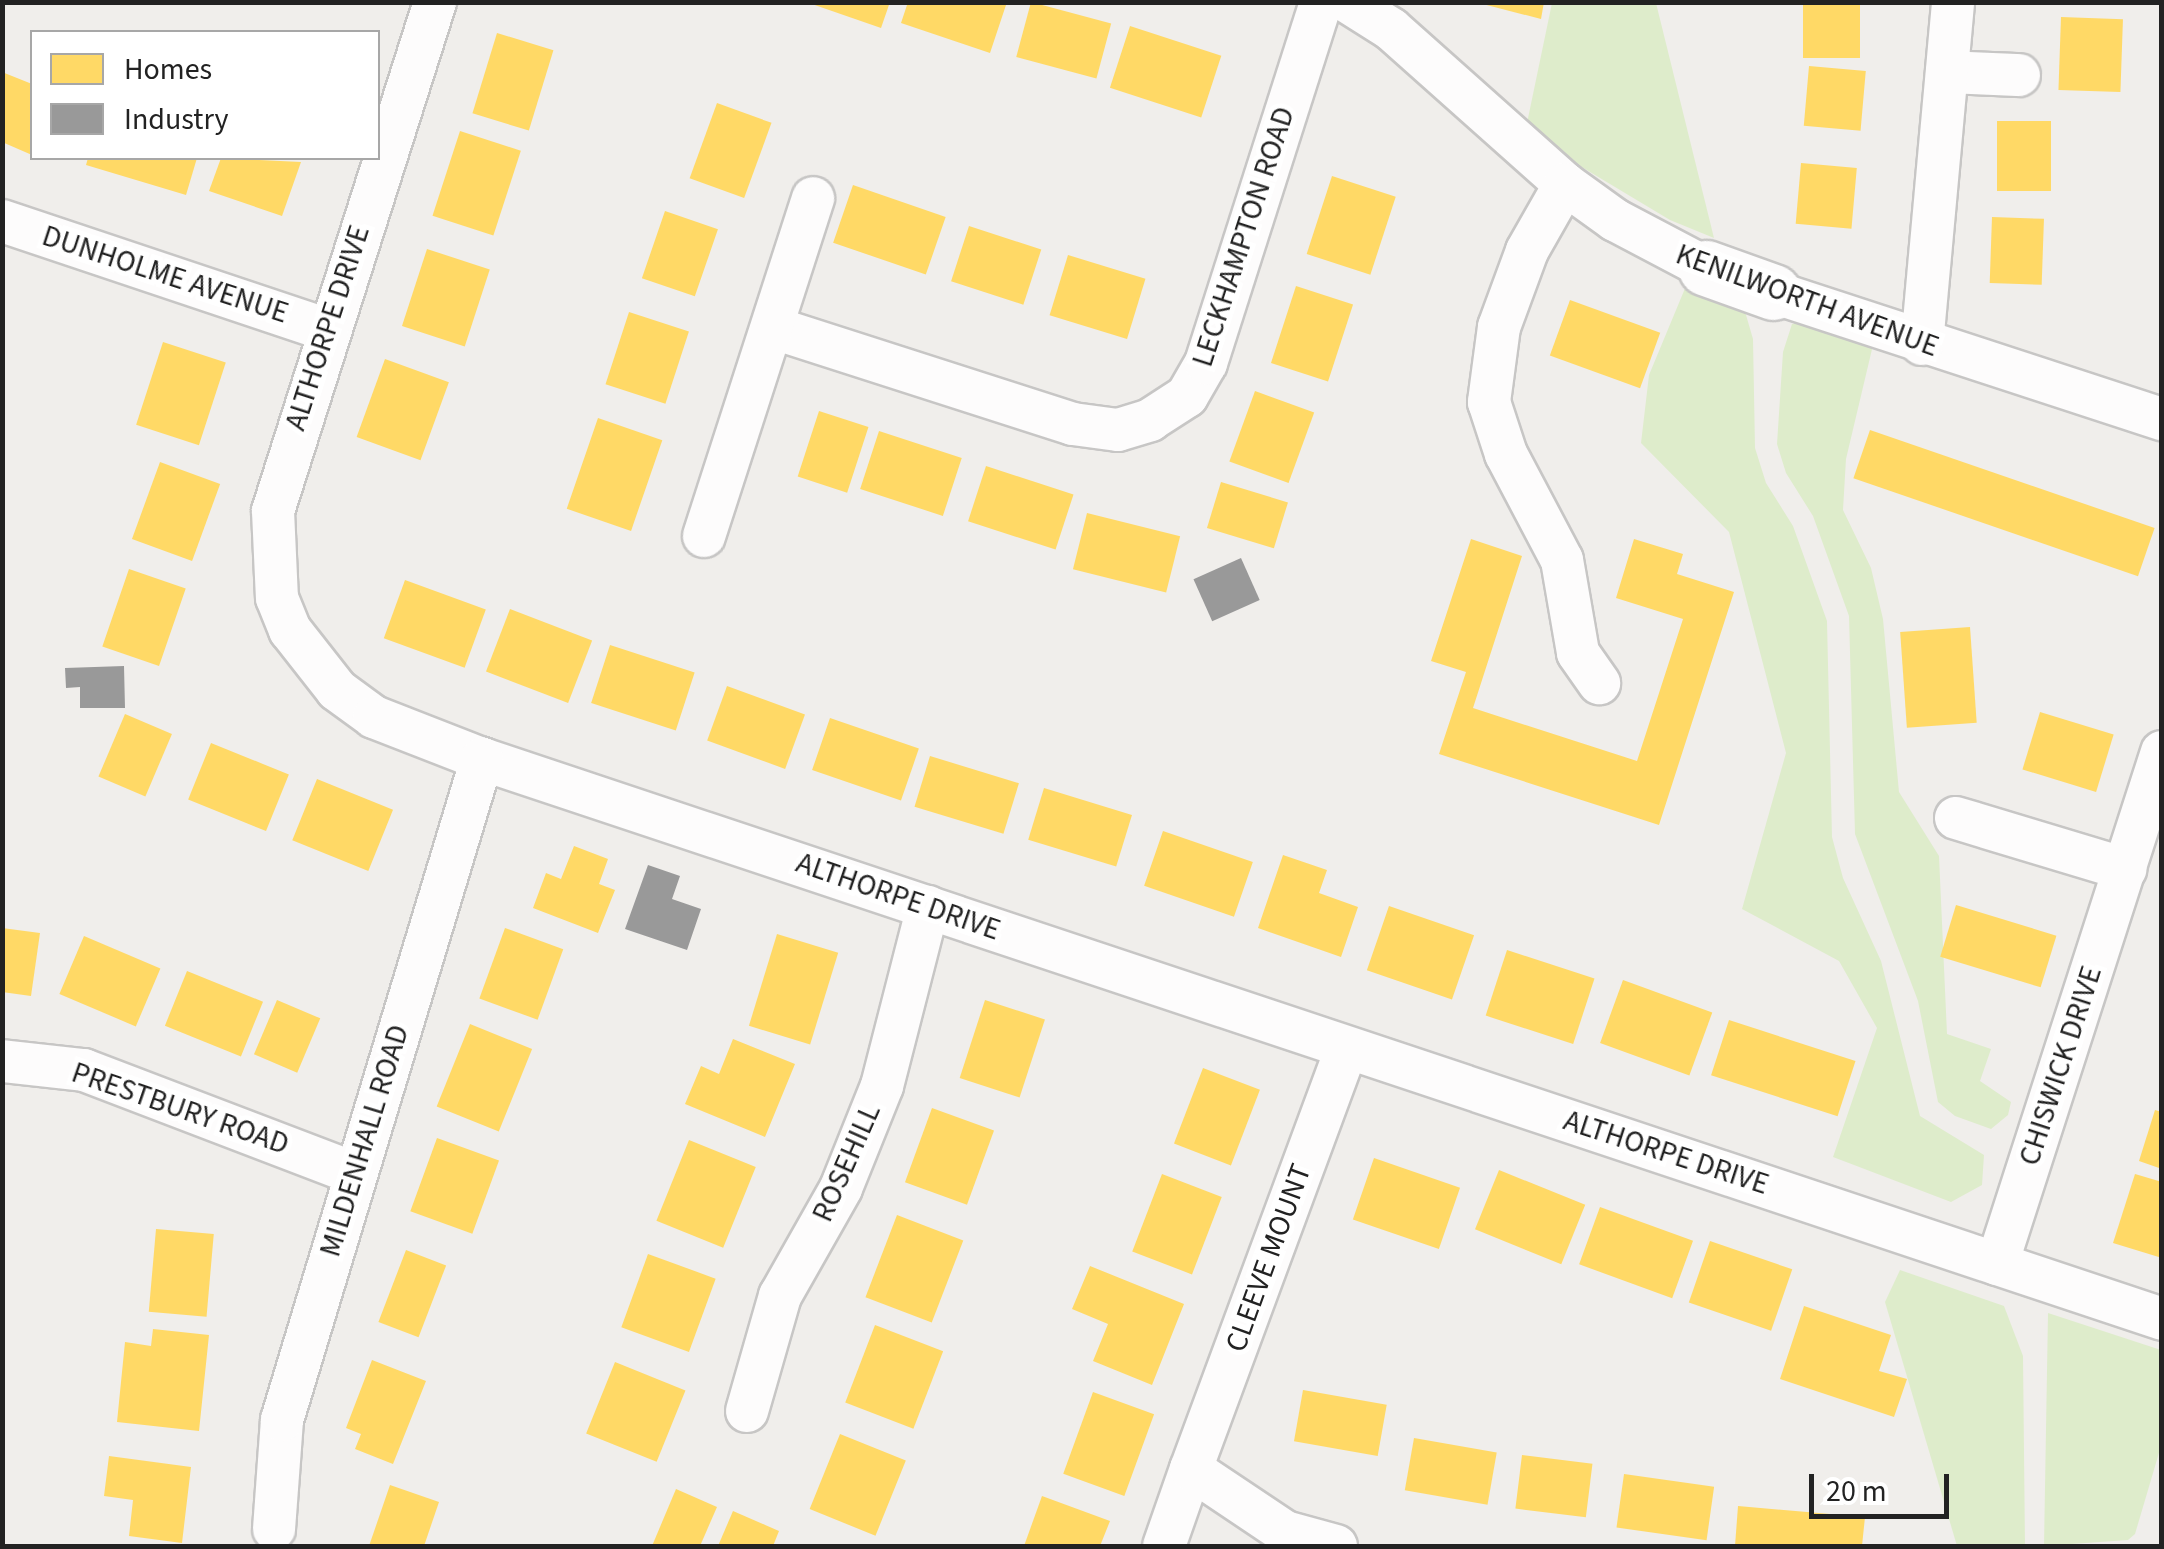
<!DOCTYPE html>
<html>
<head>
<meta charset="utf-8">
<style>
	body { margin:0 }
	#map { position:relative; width:2164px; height:1549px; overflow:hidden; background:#f0eeeb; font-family:"Source Sans 3",sans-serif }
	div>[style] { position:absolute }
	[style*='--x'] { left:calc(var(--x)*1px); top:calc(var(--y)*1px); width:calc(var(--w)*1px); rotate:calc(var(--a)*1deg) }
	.grass>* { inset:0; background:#deeccb }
	.homes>* { inset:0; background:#ffd966; transform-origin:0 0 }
	.industry>* { inset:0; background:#999; transform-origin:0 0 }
	.roads { filter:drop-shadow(2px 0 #c7c6c5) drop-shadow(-2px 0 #c7c6c5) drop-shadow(0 2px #c7c6c5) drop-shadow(0 -2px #c7c6c5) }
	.minor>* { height:42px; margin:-21px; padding:0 21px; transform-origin:21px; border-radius:21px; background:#fdfcfc }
	.tertiary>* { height:55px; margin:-27.5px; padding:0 27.5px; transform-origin:27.5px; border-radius:27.5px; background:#fdfcfc }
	span { translate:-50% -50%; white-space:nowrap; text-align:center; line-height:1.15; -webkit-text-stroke:10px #fff; paint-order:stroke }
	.street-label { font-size:30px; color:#222 }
	.frame { position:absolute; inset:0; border:5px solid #222; pointer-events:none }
	.legend { position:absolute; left:30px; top:30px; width:350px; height:130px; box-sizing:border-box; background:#fff; border:2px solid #a7a7a7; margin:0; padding:12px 18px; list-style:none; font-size:30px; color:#222 }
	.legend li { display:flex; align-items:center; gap:20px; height:50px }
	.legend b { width:50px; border:2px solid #a7a7a7 }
	.scale { position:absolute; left:1809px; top:1474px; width:140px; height:45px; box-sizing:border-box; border:5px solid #222; border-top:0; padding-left:12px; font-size:30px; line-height:35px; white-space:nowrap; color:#222; -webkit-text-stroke:8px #fff; paint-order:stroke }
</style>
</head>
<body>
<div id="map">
	<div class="grass">
		<i style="clip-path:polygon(1552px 3px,1656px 3px,1714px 238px,1670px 220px,1570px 160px,1527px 123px)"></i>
		<i style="clip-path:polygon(1686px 286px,1744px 308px,1753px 339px,1755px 448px,1766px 483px,1793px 526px,1827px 621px,1832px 837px,1843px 878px,1881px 961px,1920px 1116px,1984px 1155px,1982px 1185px,1951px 1202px,1833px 1157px,1877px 1028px,1839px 961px,1742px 909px,1786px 753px,1729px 532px,1641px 443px,1649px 375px)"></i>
		<i style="clip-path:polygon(1800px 323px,1873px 345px,1846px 459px,1843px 510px,1871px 568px,1883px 619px,1899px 792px,1939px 856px,1947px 1034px,1991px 1049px,1980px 1081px,2011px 1102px,2008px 1115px,1991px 1129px,1955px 1116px,1938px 1102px,1918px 1001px,1855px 834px,1849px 616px,1813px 516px,1786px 473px,1777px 444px,1783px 352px,1792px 324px)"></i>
		<i style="clip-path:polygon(1900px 1270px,2004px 1306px,2023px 1356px,2025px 1546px,1957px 1546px,1885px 1302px)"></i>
		<i style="clip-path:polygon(2048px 1313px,2161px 1350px,2161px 1446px,2135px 1534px,2128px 1540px,2044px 1546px)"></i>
	</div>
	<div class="homes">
		<i style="clip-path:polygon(806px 2px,890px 2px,881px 28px)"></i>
		<i style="clip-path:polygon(908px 2px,1007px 2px,990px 53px,901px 23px)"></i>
		<i style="left:1031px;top:2px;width:83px;height:57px;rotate:15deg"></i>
		<i style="clip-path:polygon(1475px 2px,1544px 2px,1541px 19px)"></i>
		<i style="left:1803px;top:2px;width:57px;height:56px"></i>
		<i style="left:2061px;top:17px;width:62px;height:73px;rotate:2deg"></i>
		<i style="left:1130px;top:26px;width:96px;height:65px;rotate:18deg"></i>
		<i style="left:497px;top:33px;width:59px;height:84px;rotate:17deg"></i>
		<i style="left:1809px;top:66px;width:57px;height:60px;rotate:5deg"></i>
		<i style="clip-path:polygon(2px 72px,32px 84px,32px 155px,2px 142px)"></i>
		<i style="left:717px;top:103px;width:58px;height:80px;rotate:20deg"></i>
		<i style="left:1997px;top:121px;width:54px;height:70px"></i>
		<i style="left:460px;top:131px;width:64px;height:89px;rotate:18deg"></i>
		<i style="clip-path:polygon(88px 158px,197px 158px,186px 195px,86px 165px)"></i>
		<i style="clip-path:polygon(221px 158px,301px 162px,282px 216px,209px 191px)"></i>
		<i style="left:1801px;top:163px;width:56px;height:61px;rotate:5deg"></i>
		<i style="left:1332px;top:176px;width:67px;height:82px;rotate:18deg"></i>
		<i style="left:853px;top:185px;width:98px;height:61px;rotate:19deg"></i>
		<i style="left:665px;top:211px;width:56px;height:71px;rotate:19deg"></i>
		<i style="left:1992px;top:217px;width:52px;height:66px;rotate:2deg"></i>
		<i style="left:969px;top:226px;width:76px;height:58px;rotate:18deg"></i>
		<i style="left:427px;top:249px;width:66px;height:81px;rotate:18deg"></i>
		<i style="left:1068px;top:255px;width:81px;height:63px;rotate:17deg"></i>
		<i style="left:1296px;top:286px;width:60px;height:81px;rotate:18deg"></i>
		<i style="left:1570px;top:300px;width:96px;height:59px;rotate:20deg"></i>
		<i style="left:629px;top:312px;width:63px;height:76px;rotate:18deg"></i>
		<i style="left:163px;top:342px;width:66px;height:87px;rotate:18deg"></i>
		<i style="left:385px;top:359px;width:68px;height:83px;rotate:20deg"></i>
		<i style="left:1255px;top:391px;width:63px;height:75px;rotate:20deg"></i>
		<i style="left:819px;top:411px;width:52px;height:69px;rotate:18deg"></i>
		<i style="left:598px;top:418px;width:68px;height:96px;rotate:19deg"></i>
		<i style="left:1870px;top:430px;width:301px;height:51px;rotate:19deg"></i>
		<i style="left:879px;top:431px;width:87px;height:61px;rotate:18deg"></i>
		<i style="left:160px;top:462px;width:64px;height:82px;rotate:20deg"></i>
		<i style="left:986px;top:466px;width:92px;height:58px;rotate:18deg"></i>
		<i style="left:1221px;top:482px;width:70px;height:48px;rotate:17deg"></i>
		<i style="left:1087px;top:513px;width:96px;height:58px;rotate:14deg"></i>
		<i style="clip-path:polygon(1471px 539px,1522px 556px,1473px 708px,1637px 761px,1683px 619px,1616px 598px,1634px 539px,1683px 554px,1677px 574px,1734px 592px,1659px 825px,1439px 754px,1466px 672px,1431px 661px)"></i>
		<i style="left:129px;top:569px;width:60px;height:82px;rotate:19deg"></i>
		<i style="left:405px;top:580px;width:86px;height:62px;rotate:20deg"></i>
		<i style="left:510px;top:609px;width:88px;height:67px;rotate:21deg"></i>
		<i style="left:1970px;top:627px;width:96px;height:70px;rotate:86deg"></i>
		<i style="left:610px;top:645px;width:89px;height:61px;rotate:18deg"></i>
		<i style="left:727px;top:686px;width:83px;height:58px;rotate:20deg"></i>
		<i style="left:2040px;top:712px;width:77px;height:60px;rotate:17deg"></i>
		<i style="left:125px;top:714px;width:51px;height:68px;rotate:23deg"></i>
		<i style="left:830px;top:718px;width:94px;height:55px;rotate:19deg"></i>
		<i style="left:211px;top:743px;width:84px;height:61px;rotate:22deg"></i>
		<i style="left:930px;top:756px;width:93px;height:53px;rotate:17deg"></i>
		<i style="left:317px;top:779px;width:82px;height:66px;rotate:22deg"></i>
		<i style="left:1044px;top:788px;width:92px;height:54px;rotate:17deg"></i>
		<i style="left:1163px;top:831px;width:95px;height:58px;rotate:19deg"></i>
		<i style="clip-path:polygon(574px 846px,608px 859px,599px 884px,615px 890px,598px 933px,533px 908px,546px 873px,561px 879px)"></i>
		<i style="clip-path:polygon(1283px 855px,1327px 870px,1319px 893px,1358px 907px,1341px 957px,1258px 928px)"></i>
		<i style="left:1956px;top:905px;width:105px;height:54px;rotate:17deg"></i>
		<i style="left:1389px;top:906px;width:90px;height:68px;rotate:19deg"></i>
		<i style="clip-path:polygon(2px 928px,40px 933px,31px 996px,2px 992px)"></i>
		<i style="left:505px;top:928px;width:62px;height:75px;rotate:20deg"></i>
		<i style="left:777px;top:934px;width:64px;height:96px;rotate:17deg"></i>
		<i style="left:84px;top:936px;width:83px;height:63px;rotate:23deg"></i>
		<i style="left:1507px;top:950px;width:92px;height:69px;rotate:18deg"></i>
		<i style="left:187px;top:971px;width:82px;height:59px;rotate:22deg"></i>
		<i style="left:1623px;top:980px;width:95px;height:67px;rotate:20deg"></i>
		<i style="left:277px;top:1000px;width:47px;height:59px;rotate:23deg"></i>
		<i style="left:985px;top:1000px;width:63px;height:82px;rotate:18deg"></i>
		<i style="left:1729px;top:1020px;width:133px;height:58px;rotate:18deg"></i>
		<i style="left:470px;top:1024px;width:67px;height:89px;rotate:22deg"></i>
		<i style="clip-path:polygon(733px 1039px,795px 1064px,765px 1137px,685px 1104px,701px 1066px,719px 1074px)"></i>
		<i style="left:1203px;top:1068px;width:61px;height:81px;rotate:21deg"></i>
		<i style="left:932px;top:1108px;width:66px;height:79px;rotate:20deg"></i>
		<i style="clip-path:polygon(2155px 1110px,2162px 1112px,2162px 1169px,2139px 1161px)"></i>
		<i style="left:437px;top:1138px;width:66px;height:78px;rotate:20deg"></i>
		<i style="left:689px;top:1140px;width:72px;height:87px;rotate:22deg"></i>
		<i style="left:1374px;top:1158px;width:91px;height:65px;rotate:19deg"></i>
		<i style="left:1499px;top:1170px;width:93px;height:64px;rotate:22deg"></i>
		<i style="left:1162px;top:1174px;width:64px;height:83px;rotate:21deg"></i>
		<i style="clip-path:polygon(2135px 1174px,2162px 1182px,2162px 1258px,2113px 1243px)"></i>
		<i style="left:1600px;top:1207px;width:99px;height:61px;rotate:20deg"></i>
		<i style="left:897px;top:1215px;width:71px;height:88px;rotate:21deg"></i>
		<i style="left:156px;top:1229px;width:58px;height:83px;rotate:5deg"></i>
		<i style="left:1710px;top:1241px;width:87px;height:65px;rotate:19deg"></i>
		<i style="left:406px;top:1250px;width:43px;height:77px;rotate:21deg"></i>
		<i style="left:648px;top:1254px;width:72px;height:78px;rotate:20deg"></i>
		<i style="clip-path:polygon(1090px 1266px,1184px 1304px,1152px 1385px,1093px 1361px,1108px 1324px,1072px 1309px)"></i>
		<i style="clip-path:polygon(1804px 1306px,1891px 1335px,1879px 1371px,1907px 1379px,1894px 1417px,1780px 1379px)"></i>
		<i style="left:875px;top:1325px;width:73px;height:83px;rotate:21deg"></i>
		<i style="clip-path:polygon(153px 1329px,209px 1335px,199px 1431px,117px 1422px,125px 1342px,151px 1346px)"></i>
		<i style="clip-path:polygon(372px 1360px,426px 1381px,393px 1464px,355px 1449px,361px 1434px,346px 1428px)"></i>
		<i style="left:615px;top:1362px;width:76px;height:77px;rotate:22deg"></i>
		<i style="left:1303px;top:1390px;width:85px;height:52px;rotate:10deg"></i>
		<i style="left:1093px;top:1392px;width:65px;height:87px;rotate:20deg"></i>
		<i style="left:840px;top:1434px;width:71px;height:81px;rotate:22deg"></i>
		<i style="left:1414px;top:1438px;width:84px;height:53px;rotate:10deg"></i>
		<i style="left:1522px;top:1455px;width:71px;height:54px;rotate:7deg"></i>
		<i style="clip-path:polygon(109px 1456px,191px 1467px,182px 1543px,129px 1536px,133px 1500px,104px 1496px)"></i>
		<i style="left:1624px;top:1474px;width:91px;height:54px;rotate:8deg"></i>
		<i style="clip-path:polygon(390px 1485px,439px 1502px,424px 1546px,369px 1546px)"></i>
		<i style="clip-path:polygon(676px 1489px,717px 1507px,700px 1546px,652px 1546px)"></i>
		<i style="clip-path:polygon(1042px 1496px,1110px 1521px,1100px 1546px,1024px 1546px)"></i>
		<i style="clip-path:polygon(1738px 1506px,1865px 1517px,1862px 1546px,1735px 1546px)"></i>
		<i style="clip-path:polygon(733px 1511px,779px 1531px,773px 1546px,718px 1546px)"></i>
	</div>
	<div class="industry">
		<i style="left:1241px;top:558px;width:46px;height:52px;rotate:66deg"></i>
		<i style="clip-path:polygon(124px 666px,125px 708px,80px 708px,80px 687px,66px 688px,65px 668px)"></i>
		<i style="clip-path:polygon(648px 865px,680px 876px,672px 899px,701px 909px,687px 950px,625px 929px)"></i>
	</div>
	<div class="roads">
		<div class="minor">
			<i style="--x:435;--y:2;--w:534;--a:107.65"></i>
			<i style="--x:273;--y:511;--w:87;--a:87.4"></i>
			<i style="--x:277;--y:598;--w:35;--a:68"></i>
			<i style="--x:290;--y:630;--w:76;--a:51.9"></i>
			<i style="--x:337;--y:690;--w:46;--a:36.1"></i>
			<i style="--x:374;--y:717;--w:116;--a:21.3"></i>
			<i style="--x:482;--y:759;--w:1771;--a:18.43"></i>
			<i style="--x:1348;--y:2;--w:51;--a:32.1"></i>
			<i style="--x:1391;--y:29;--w:233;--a:41.7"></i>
			<i style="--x:1565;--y:184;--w:62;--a:35.8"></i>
			<i style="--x:1615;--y:220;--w:103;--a:27.8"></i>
			<i style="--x:1947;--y:72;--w:72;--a:2.4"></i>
			<i style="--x:1565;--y:184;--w:77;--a:119.6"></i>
			<i style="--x:1527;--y:251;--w:81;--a:110.2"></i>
			<i style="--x:1499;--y:327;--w:76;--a:97.6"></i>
			<i style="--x:1489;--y:402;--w:55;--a:71.9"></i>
			<i style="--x:1506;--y:454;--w:120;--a:62.2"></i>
			<i style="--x:1562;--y:560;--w:94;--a:80.2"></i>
			<i style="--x:1578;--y:653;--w:37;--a:55"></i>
			<i style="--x:2;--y:221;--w:343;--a:18.5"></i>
			<i style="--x:1773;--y:292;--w:409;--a:18.1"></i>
			<i style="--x:774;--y:328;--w:314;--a:17.8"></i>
			<i style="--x:1073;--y:424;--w:45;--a:7.6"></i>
			<i style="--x:1118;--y:430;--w:34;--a:-17"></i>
			<i style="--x:1150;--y:420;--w:44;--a:-33"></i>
			<i style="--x:1187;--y:396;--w:38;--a:-60"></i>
			<i style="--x:1206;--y:363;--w:379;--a:-72.3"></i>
			<i style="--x:1922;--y:344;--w:343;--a:-84.8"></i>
			<i style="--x:704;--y:536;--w:355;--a:-72.1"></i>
			<i style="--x:1956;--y:818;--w:177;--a:16.8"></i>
			<i style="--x:2;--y:1061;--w:82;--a:6.3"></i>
			<i style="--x:84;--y:1070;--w:289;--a:20.9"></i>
			<i style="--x:1997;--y:1264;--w:538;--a:-72.14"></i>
			<i style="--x:747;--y:1411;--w:120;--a:-74"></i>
			<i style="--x:780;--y:1296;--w:124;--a:-60.5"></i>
			<i style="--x:841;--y:1188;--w:110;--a:-68.1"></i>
			<i style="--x:882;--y:1086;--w:185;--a:-75.6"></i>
			<i style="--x:274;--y:1529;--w:109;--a:-85.8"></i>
			<i style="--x:282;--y:1420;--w:691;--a:-73.17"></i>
			<i style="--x:1164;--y:1546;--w:82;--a:-70.7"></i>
			<i style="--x:1336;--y:1546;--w:53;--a:-164.6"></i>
			<i style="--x:1285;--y:1532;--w:113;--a:-146.2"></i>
			<i style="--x:1191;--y:1469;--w:449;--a:-69.7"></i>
		</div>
		<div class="tertiary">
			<i style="--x:1706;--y:268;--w:71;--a:19.7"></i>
		</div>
	</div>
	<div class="street-label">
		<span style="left:1244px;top:237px;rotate:-72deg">LECKHAMPTON ROAD</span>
		<span style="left:165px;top:275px;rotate:18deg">DUNHOLME AVENUE</span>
		<span style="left:1807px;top:301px;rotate:20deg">KENILWORTH AVENUE</span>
		<span style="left:328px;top:328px;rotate:-72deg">ALTHORPE DRIVE</span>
		<span style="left:898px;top:897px;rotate:19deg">ALTHORPE DRIVE</span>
		<span style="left:2061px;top:1066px;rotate:-72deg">CHISWICK DRIVE</span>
		<span style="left:180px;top:1109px;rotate:19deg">PRESTBURY ROAD</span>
		<span style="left:365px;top:1141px;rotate:-73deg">MILDENHALL ROAD</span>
		<span style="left:1666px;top:1153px;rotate:18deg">ALTHORPE DRIVE</span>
		<span style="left:847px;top:1163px;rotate:-66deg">ROSEHILL</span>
		<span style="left:1269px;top:1258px;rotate:-70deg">CLEEVE MOUNT</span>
	</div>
	<div class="frame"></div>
	<ul class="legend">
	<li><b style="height:28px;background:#ffd966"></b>Homes</li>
	<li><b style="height:28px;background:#999"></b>Industry</li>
	</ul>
	<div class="scale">20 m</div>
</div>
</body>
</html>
